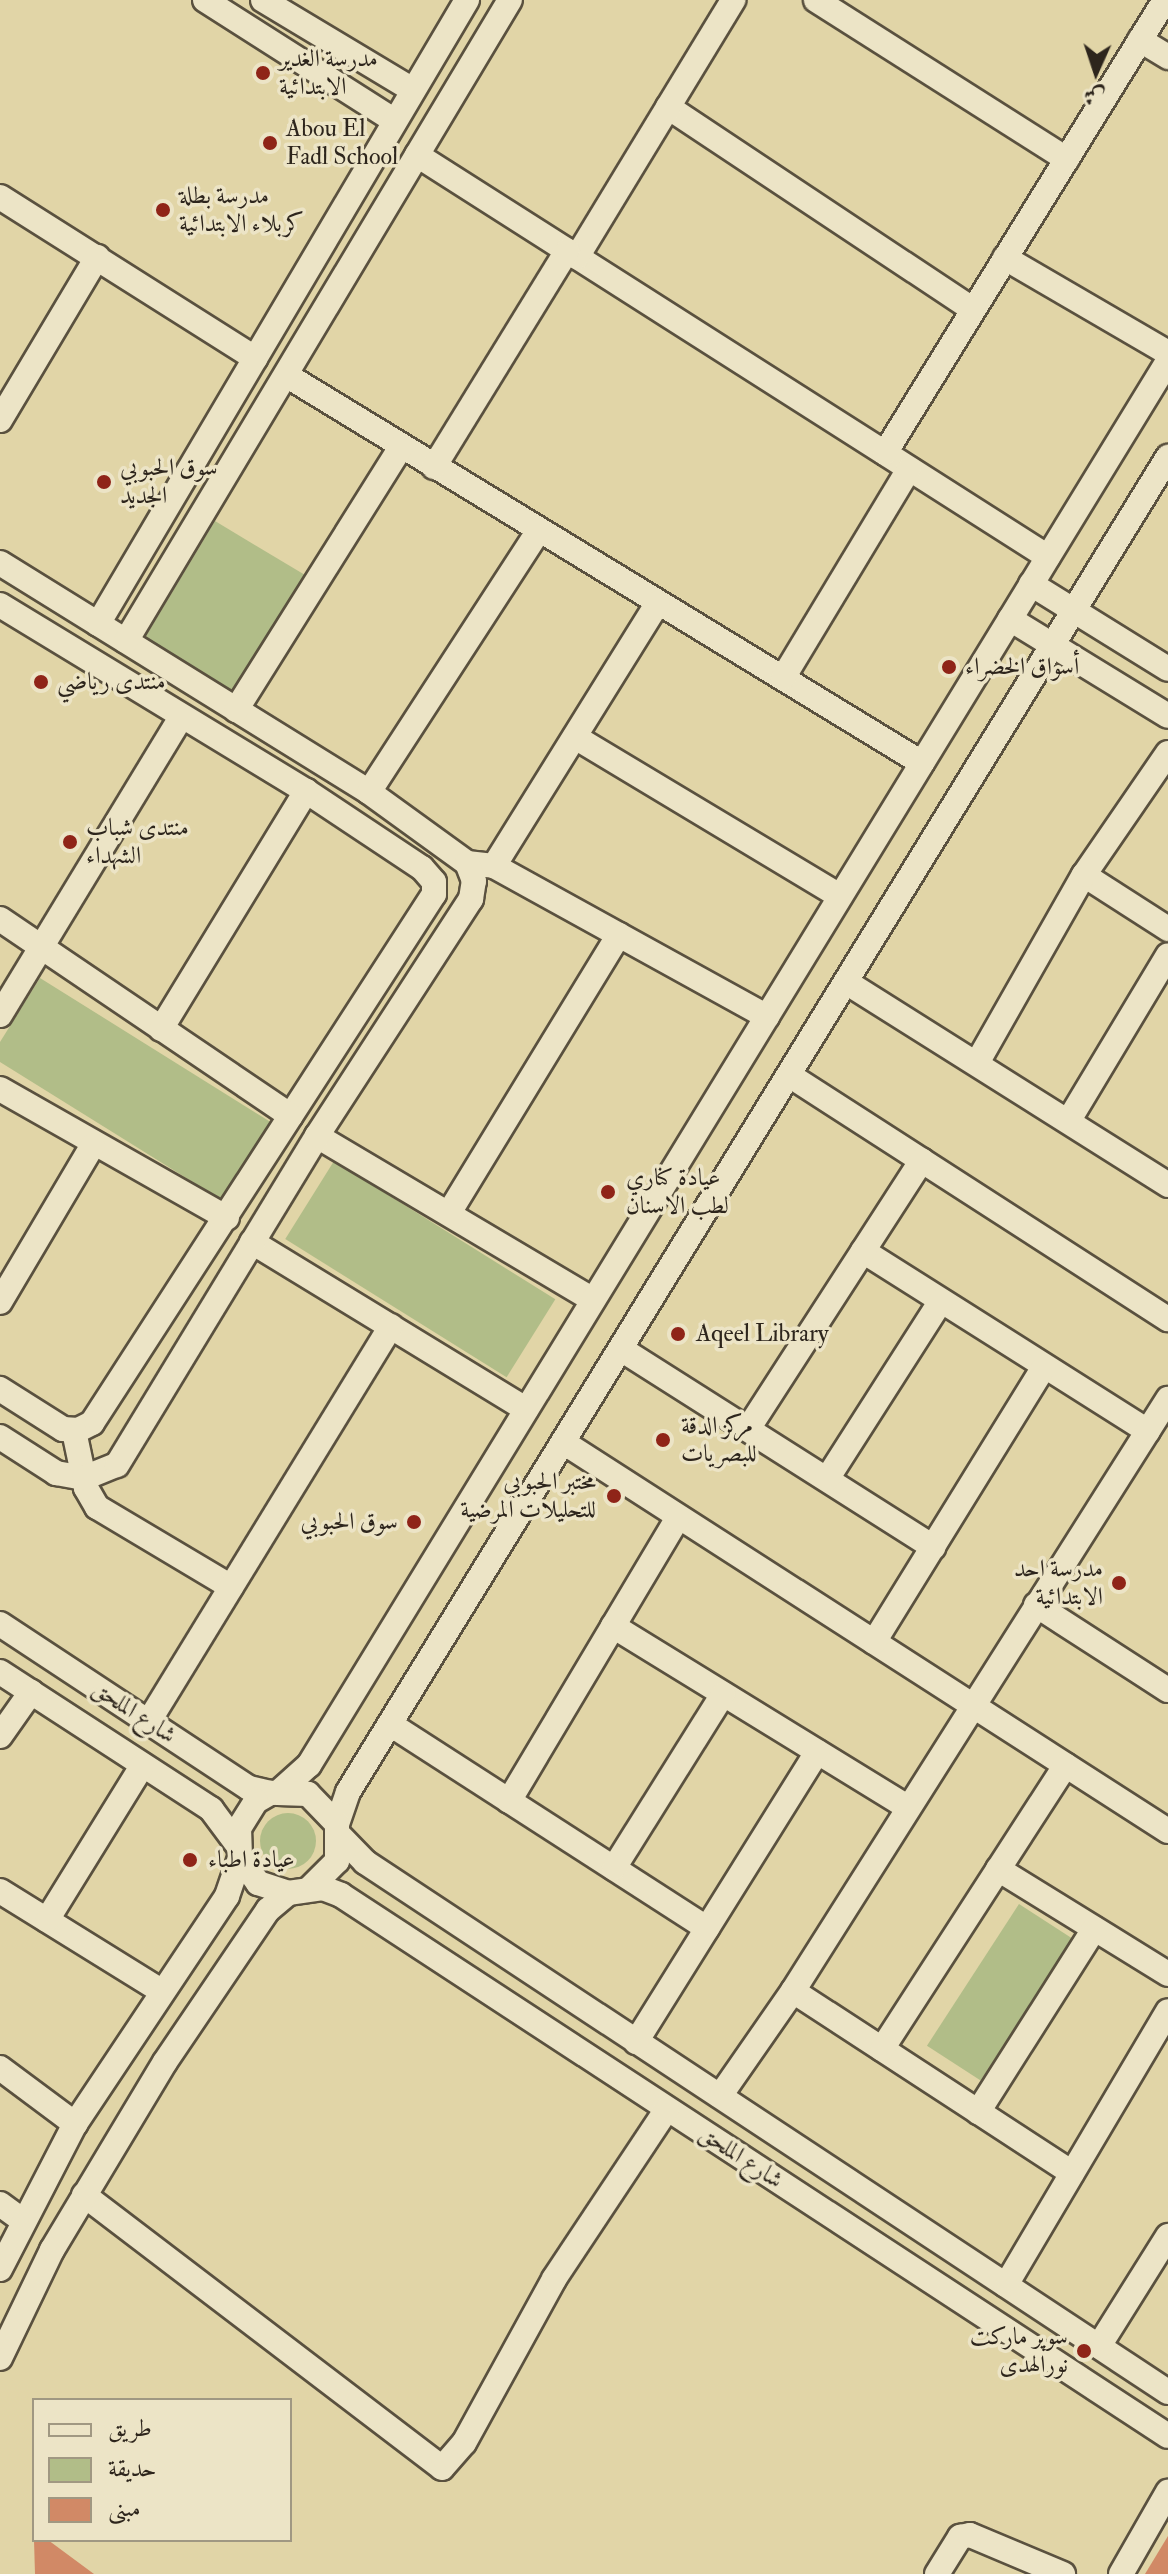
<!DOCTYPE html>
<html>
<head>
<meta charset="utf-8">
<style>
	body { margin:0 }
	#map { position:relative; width:1168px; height:2574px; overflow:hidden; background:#e1d5a7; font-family:"IM FELL Double Pica",Amiri,serif }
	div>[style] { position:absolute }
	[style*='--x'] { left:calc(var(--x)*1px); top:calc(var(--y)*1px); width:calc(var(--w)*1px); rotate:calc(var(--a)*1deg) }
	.green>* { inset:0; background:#b1bd88; transform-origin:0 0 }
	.round { border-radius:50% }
	.building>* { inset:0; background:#d18966 }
	.roads { filter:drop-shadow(2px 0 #5a513f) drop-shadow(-2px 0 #5a513f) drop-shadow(0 2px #5a513f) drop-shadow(0 -2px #5a513f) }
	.minor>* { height:24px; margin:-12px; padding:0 12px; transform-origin:12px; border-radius:12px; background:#ece4c6 }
	.dots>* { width:22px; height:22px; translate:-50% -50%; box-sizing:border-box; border:4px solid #ece4c6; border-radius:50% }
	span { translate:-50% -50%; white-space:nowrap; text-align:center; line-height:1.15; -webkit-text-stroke:7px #ece4c6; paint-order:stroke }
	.poi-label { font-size:24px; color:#2d251c }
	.left { translate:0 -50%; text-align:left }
	.right { translate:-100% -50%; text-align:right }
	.street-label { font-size:24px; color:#2d251c }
	.legend { position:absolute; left:32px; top:2398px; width:260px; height:144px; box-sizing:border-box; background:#ece4c6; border:2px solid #a09882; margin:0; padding:10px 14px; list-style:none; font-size:24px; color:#2d251c }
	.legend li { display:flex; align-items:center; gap:16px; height:40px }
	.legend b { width:40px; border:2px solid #a09882 }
	.north { position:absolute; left:1056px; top:32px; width:80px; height:80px; -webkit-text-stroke:6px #ece4c6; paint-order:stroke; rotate:183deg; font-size:22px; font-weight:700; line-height:32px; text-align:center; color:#2d251c }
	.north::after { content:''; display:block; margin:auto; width:28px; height:36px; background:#2d251c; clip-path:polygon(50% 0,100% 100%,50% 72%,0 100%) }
</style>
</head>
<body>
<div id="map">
	<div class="green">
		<i style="left:215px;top:521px;width:108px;height:137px;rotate:31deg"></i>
		<i style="clip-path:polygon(40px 978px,277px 1126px,228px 1204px,0 1062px,0 1042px)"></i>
		<i style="left:334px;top:1161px;width:261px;height:92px;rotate:32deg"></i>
		<i class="round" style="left:260px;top:1813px;width:56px;height:56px"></i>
		<i style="left:1019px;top:1904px;width:64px;height:169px;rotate:33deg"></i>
	</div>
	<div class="building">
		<i style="clip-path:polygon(1168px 2536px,1168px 2574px,1145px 2574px)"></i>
		<i style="clip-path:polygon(34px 2540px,48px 2540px,94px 2574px,35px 2574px)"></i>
	</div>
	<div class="roads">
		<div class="minor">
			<i style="--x:205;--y:0;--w:225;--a:32.5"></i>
			<i style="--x:263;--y:0;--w:175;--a:31"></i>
			<i style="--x:816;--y:0;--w:297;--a:32.4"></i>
			<i style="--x:1140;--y:40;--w:33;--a:31"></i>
			<i style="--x:668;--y:107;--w:366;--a:33.6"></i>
			<i style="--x:417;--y:155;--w:748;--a:32.5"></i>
			<i style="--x:0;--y:197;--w:302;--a:32.3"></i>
			<i style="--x:577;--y:257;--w:301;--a:-58.7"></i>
			<i style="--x:1005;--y:258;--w:189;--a:30.2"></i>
			<i style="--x:286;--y:375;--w:745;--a:31.39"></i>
			<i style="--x:0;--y:420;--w:190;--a:-59.2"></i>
			<i style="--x:885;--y:453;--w:533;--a:-58.28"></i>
			<i style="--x:434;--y:467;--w:254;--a:-58.4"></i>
			<i style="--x:0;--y:563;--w:434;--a:31.8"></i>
			<i style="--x:369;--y:792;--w:121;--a:35.9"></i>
			<i style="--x:467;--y:863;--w:27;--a:6"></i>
			<i style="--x:494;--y:866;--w:312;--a:28.9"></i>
			<i style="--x:1031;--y:584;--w:161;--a:31.8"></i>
			<i style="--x:0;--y:605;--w:358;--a:31.3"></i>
			<i style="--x:306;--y:791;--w:139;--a:33.6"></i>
			<i style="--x:422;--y:868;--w:18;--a:49"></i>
			<i style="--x:434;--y:882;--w:12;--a:90"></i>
			<i style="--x:434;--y:894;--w:630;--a:122.88"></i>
			<i style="--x:92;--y:1423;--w:16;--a:153"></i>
			<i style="--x:78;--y:1430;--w:15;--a:-176"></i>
			<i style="--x:63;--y:1429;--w:75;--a:-147.6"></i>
			<i style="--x:1010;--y:619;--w:185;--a:31.5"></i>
			<i style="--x:98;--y:624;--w:725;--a:-59.4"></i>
			<i style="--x:126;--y:641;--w:747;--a:-59.08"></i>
			<i style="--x:783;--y:678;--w:244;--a:-58.9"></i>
			<i style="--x:236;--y:710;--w:310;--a:-57.9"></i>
			<i style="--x:575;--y:737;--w:309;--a:31"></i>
			<i style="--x:369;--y:792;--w:312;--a:-57"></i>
			<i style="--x:494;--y:866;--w:310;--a:-58.1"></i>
			<i style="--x:1084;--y:875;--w:100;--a:32.7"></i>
			<i style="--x:0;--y:919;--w:351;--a:34.1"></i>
			<i style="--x:846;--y:982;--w:381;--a:32.2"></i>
			<i style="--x:0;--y:1015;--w:349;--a:-58.7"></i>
			<i style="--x:161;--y:1029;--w:279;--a:-58.6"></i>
			<i style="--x:977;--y:1063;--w:216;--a:-60.4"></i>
			<i style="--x:1084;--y:875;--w:148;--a:-55.5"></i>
			<i style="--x:789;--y:1075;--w:451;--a:32.8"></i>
			<i style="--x:0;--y:1089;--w:261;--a:29.6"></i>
			<i style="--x:1069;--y:1120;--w:192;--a:-59"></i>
			<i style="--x:317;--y:1136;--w:321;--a:30.7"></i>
			<i style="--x:449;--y:1213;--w:326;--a:-58.6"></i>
			<i style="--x:252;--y:1242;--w:321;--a:31.4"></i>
			<i style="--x:863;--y:1251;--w:337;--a:32.3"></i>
			<i style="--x:0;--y:1302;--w:182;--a:-59.4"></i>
			<i style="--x:621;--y:1349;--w:370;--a:32.4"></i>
			<i style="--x:748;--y:1429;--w:320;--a:-57.1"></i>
			<i style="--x:74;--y:1431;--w:58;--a:78.1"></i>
			<i style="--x:86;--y:1488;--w:22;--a:60"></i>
			<i style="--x:97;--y:1507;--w:156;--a:30.8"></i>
			<i style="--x:0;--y:1437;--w:67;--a:32.7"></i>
			<i style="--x:56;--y:1473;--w:28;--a:10"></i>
			<i style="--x:84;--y:1478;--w:35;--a:-22"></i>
			<i style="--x:117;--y:1465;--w:385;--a:-58.7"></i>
			<i style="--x:317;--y:1136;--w:283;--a:-57"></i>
			<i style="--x:471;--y:899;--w:18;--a:-81"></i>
			<i style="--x:474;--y:881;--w:19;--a:-111"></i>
			<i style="--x:563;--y:1442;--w:719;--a:32.74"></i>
			<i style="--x:827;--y:1479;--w:211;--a:-57.4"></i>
			<i style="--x:1036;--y:1605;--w:157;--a:32.8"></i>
			<i style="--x:0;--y:1624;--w:298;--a:33.4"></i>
			<i style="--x:249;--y:1788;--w:22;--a:13"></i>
			<i style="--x:613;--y:1626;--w:345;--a:31.6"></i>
			<i style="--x:874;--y:1642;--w:323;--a:-58.3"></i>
			<i style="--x:0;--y:1672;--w:252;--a:33"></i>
			<i style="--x:211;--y:1809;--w:44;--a:53.4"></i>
			<i style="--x:149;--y:1721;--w:463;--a:-58.5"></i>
			<i style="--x:390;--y:1724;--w:377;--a:32.8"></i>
			<i style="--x:0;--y:1736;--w:54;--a:-54.8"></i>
			<i style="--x:280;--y:1791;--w:39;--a:-42"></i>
			<i style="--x:309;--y:1765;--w:1646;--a:-58.54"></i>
			<i style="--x:509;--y:1801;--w:330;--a:-59.2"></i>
			<i style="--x:337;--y:1824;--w:34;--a:-71"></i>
			<i style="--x:348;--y:1792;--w:1567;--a:-58.44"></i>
			<i style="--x:340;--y:1836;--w:36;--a:46"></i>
			<i style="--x:365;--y:1862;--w:962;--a:33.43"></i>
			<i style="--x:614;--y:1868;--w:205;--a:-57.9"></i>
			<i style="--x:998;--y:1869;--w:200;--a:31.7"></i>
			<i style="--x:310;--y:1888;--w:38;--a:-45"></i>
			<i style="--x:337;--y:1861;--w:37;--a:-90"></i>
			<i style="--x:337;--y:1824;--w:42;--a:-134"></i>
			<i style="--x:308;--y:1794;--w:38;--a:-178"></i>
			<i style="--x:270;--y:1793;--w:16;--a:150"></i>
			<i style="--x:256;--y:1801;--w:32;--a:122"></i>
			<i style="--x:239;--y:1828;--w:30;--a:88"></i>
			<i style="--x:240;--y:1858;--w:31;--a:54"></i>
			<i style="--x:258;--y:1883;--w:32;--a:18"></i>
			<i style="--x:288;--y:1893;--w:35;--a:-8"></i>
			<i style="--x:323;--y:1888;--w:19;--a:21"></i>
			<i style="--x:341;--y:1895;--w:988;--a:33.19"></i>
			<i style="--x:0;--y:1891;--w:190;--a:31.8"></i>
			<i style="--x:47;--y:1920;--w:181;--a:-58.3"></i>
			<i style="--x:793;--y:1991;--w:333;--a:33.1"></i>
			<i style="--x:636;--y:2042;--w:342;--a:-58"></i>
			<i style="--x:882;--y:2049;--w:338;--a:-57.1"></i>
			<i style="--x:0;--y:2068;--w:94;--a:36.7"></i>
			<i style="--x:720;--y:2096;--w:128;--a:-55.2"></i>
			<i style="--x:793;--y:1991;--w:701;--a:-57.65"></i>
			<i style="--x:978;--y:2112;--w:217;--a:-57.6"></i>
			<i style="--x:84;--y:2195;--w:450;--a:37.3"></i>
			<i style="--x:442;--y:2468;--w:33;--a:-49"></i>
			<i style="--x:464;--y:2443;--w:187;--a:-61.2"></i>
			<i style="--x:554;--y:2279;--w:204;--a:-56.4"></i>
			<i style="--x:0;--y:2204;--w:27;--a:36"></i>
			<i style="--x:0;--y:2269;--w:163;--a:-62.7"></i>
			<i style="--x:75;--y:2124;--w:274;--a:-56.3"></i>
			<i style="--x:227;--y:1896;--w:40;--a:-71.1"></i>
			<i style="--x:1006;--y:2285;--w:318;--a:-59.4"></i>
			<i style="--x:1099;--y:2346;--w:130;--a:-57.9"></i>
			<i style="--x:0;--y:2358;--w:120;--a:-64.3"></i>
			<i style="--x:52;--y:2250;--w:219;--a:-59"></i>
			<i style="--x:165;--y:2062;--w:184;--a:-55.9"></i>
			<i style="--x:268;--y:1910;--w:26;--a:-40"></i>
			<i style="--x:937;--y:2574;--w:44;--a:-58.1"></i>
			<i style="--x:960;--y:2537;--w:10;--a:-11"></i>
			<i style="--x:970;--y:2535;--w:101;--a:22.8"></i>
			<i style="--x:1121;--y:2574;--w:95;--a:-60.2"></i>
		</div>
	</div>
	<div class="dots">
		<i style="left:263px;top:73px;background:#8f2418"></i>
		<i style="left:270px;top:143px;background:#8f2418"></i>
		<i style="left:163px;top:210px;background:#8f2418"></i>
		<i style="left:104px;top:482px;background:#8f2418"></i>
		<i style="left:949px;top:667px;background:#8f2418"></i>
		<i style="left:41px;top:682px;background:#8f2418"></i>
		<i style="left:70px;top:842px;background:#8f2418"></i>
		<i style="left:608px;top:1192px;background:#8f2418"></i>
		<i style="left:678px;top:1334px;background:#8f2418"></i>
		<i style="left:663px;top:1440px;background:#8f2418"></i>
		<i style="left:614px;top:1496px;background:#8f2418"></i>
		<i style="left:414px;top:1522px;background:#8f2418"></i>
		<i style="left:1119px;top:1583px;background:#8f2418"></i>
		<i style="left:190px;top:1860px;background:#8f2418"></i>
		<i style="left:1084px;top:2351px;background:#8f2418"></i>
	</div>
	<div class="poi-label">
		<span class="left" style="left:279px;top:73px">مدرسة الغدير<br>الابتدائية</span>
		<span class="left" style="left:286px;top:143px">Abou El<br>Fadl School</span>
		<span class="left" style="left:179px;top:210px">مدرسة بطلة<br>كربلاء الابتدائية</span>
		<span class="left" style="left:120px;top:482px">سوق الحبوبي<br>الجديد</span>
		<span class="left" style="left:965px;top:667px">أسواق الخضراء</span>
		<span class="left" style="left:57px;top:682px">منتدى رياضي</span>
		<span class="left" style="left:86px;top:842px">منتدى شباب<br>الشهداء</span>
		<span class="left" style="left:626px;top:1192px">عيادة كناري<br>لطب الاسنان</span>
		<span class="left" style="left:696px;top:1334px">Aqeel Library</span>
		<span class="left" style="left:681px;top:1440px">مركز الدقة<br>للبصريات</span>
		<span class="right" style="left:596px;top:1496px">مختبر الحبوبي<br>للتحليلات المرضية</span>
		<span class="right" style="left:398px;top:1522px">سوق الحبوبي</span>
		<span class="right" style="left:1103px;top:1583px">مدرسة احد<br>الابتدائية</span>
		<span class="left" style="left:208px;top:1860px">عيادة اطباء</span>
		<span class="right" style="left:1068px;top:2351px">سوپر مارکت<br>نورالهدی</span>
	</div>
	<div class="street-label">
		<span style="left:134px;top:1712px;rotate:33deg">شارع الملحق</span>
		<span style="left:741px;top:2157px;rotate:33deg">شارع الملحق</span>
	</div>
	<ul class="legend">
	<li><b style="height:10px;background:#ece4c6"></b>طريق</li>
	<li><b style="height:22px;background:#b1bd88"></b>حديقة</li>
	<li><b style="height:22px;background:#d18966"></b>مبنى</li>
	</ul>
	<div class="north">ش</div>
</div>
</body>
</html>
